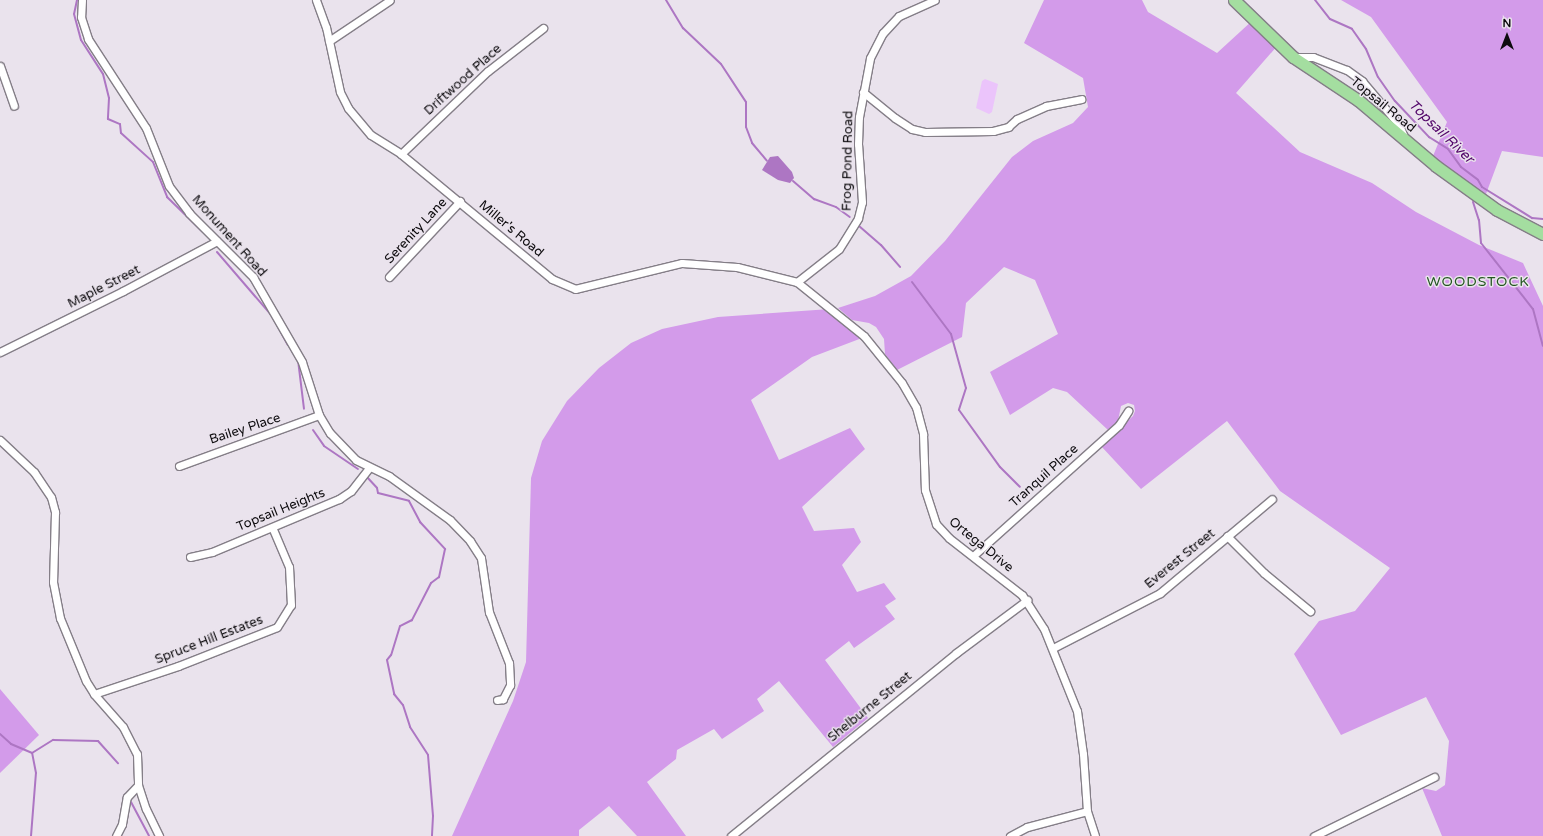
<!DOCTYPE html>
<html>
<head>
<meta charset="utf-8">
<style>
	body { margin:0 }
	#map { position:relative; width:1543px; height:836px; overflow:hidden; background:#eae3ed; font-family:"Varela Round",sans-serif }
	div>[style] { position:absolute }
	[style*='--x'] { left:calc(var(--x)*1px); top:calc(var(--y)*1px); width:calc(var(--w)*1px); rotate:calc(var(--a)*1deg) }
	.green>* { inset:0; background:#ebc4fb }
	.forest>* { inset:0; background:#d39bea }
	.water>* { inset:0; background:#ad76c3 }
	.stream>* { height:2px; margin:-1px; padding:0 1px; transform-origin:1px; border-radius:1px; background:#ad76c3 }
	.roads { filter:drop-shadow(1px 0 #847e87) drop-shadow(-1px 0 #847e87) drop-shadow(0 1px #847e87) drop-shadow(0 -1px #847e87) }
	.street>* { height:7px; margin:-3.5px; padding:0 3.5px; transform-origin:3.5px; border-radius:3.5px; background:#fff }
	.primary>* { height:11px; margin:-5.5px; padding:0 5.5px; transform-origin:5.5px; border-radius:5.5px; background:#a4dea0 }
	span { translate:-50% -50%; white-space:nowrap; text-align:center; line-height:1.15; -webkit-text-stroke:3px #eae3ed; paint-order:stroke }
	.street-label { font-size:13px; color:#0d0b0e }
	.water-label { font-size:14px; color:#520569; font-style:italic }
	.neighbourhood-label { font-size:14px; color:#235620; letter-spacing:1px }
	.north { position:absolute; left:1487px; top:16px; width:40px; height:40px; -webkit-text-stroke:3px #eae3ed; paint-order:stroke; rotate:0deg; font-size:11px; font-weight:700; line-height:16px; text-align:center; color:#0d0b0e }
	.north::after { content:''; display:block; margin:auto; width:14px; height:18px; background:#0d0b0e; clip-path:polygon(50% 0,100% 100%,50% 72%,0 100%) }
</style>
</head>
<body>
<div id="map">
	<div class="green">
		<i style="clip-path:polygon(985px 79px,998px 84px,992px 112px,989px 114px,976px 108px,982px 81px)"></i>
	</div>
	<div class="forest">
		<i style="clip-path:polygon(1044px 0,1142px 0,1148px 12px,1217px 53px,1253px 20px,1278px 45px,1236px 93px,1300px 152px,1372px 183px,1416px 212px,1479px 245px,1523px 263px,1543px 306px,1543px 836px,1442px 836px,1422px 788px,1436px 791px,1445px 785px,1449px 741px,1426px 697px,1341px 735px,1294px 654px,1319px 621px,1355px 611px,1390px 568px,1280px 491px,1227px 421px,1141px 489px,1101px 446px,1133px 416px,1135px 411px,1134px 405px,1128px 403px,1121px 406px,1118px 421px,1108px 430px,1067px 392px,1053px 388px,1010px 415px,990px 372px,1058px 334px,1035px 280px,1004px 267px,966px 303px,962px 337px,897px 370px,885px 354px,884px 339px,876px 327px,869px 323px,852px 320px,838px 308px,875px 296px,911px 276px,945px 241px,1012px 157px,1033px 141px,1073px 123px,1088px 107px,1083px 78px,1024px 43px)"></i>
		<i style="clip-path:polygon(1341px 0,1543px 0,1543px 157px,1502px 151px,1486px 194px,1433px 156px,1447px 122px,1371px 17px)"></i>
		<i style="clip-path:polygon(830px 309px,862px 338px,812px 357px,751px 400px,779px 460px,850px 428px,865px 449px,802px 507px,814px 531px,854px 528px,861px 542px,842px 565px,857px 592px,884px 583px,896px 599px,885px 606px,895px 619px,854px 648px,849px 641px,825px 660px,868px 718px,833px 747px,779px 681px,757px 699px,764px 711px,722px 739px,714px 729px,677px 750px,676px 759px,647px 782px,686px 836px,637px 836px,609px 806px,579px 830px,579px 836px,452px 836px,513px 701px,526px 662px,531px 478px,542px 441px,567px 401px,599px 368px,631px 343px,662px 329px,718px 317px)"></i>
		<i style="clip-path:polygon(0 689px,39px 735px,0 773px)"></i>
	</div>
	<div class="water">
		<i style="clip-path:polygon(778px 156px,792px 172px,794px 178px,790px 183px,778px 180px,762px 170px,770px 157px)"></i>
	</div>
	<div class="stream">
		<i style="--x:77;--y:0;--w:14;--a:102"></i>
		<i style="--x:74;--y:14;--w:27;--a:75"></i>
		<i style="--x:81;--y:40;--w:40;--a:57.1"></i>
		<i style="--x:103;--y:74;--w:25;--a:76"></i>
		<i style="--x:109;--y:98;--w:21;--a:93"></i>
		<i style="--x:108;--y:119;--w:13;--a:23"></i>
		<i style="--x:120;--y:124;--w:9;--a:84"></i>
		<i style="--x:121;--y:133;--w:43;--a:42.2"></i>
		<i style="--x:153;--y:162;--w:38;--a:68"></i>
		<i style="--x:167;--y:197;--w:49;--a:44.2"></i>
		<i style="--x:666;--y:0;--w:33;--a:59"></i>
		<i style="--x:683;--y:28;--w:52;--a:43.5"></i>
		<i style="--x:721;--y:64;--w:45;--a:56.7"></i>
		<i style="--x:746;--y:102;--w:25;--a:90"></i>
		<i style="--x:746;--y:127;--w:17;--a:69"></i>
		<i style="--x:752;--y:143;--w:23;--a:50"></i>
		<i style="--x:1315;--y:0;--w:24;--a:52"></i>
		<i style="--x:1330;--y:19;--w:24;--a:24"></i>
		<i style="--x:1352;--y:29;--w:24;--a:55"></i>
		<i style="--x:1366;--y:49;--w:30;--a:67"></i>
		<i style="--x:1378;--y:77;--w:29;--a:55"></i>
		<i style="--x:1395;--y:101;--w:50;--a:46.6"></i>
		<i style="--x:1429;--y:137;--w:22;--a:32"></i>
		<i style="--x:1448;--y:149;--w:22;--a:54"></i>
		<i style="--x:1461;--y:167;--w:21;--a:37"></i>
		<i style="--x:1478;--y:180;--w:8;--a:60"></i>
		<i style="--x:1482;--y:187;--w:59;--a:31.8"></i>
		<i style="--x:1532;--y:218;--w:11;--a:5"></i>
		<i style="--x:793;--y:181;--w:28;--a:41"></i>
		<i style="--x:814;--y:199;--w:23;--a:20"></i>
		<i style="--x:836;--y:207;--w:17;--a:36"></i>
		<i style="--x:1473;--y:202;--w:19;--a:72"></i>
		<i style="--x:1479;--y:220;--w:23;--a:85"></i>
		<i style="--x:1481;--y:243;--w:84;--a:51.8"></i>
		<i style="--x:1533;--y:309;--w:38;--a:75"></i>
		<i style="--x:859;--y:226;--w:29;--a:41"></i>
		<i style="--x:881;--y:245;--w:29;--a:49"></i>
		<i style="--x:217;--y:252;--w:84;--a:49.3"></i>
		<i style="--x:912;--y:282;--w:65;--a:53.1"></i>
		<i style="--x:951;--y:334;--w:56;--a:74.5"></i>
		<i style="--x:966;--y:388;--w:23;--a:108"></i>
		<i style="--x:959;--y:410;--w:70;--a:54.3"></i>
		<i style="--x:1000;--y:467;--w:28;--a:45"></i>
		<i style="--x:275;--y:321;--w:27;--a:62"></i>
		<i style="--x:298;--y:360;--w:49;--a:83"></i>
		<i style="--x:313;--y:430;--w:19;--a:55"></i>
		<i style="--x:324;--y:446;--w:41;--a:34.1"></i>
		<i style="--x:366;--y:476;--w:16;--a:47"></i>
		<i style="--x:377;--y:488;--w:5;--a:79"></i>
		<i style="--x:378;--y:493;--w:32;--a:14"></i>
		<i style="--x:409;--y:501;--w:24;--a:62"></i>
		<i style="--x:420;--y:522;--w:37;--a:47"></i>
		<i style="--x:445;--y:549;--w:29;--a:102"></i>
		<i style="--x:439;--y:577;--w:10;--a:143"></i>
		<i style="--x:431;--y:583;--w:42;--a:117.2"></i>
		<i style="--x:412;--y:620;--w:13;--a:153"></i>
		<i style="--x:400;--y:626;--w:30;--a:107"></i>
		<i style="--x:391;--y:655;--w:6;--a:129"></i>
		<i style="--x:387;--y:660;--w:35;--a:78"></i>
		<i style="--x:394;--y:694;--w:14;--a:51"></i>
		<i style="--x:403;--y:705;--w:23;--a:72"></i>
		<i style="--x:410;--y:727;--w:33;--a:57"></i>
		<i style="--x:428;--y:755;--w:61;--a:85.3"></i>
		<i style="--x:433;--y:816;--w:20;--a:93"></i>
		<i style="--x:0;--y:734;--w:15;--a:42"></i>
		<i style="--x:11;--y:744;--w:23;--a:23"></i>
		<i style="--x:32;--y:753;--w:25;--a:-32"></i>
		<i style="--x:53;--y:740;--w:45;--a:1.3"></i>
		<i style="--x:98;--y:741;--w:30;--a:48"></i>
		<i style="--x:131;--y:802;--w:38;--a:62"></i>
		<i style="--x:31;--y:836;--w:63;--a:-85.5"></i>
		<i style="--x:36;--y:773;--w:20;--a:-101"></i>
	</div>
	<div class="roads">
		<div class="street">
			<i style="--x:82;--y:0;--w:17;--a:93"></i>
			<i style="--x:81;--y:17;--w:23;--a:72"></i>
			<i style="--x:88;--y:39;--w:106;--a:56.9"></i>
			<i style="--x:146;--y:128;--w:62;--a:68.4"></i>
			<i style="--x:169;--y:186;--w:34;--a:53"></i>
			<i style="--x:189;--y:213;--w:91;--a:45"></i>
			<i style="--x:253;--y:277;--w:98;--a:60"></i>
			<i style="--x:302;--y:362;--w:56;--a:72.2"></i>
			<i style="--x:319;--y:415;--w:21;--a:59"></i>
			<i style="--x:330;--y:433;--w:37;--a:46"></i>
			<i style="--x:356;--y:460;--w:37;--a:26"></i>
			<i style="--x:389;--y:476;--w:75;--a:35.8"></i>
			<i style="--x:450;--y:520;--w:29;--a:46"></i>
			<i style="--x:470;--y:541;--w:20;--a:57"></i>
			<i style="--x:481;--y:558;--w:55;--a:81.6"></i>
			<i style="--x:489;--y:612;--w:55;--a:68.6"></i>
			<i style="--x:509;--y:663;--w:22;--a:87"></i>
			<i style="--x:510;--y:685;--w:16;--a:117"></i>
			<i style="--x:503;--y:699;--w:6;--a:171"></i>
			<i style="--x:316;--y:0;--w:29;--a:70"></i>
			<i style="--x:326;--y:27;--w:66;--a:77.8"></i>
			<i style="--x:340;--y:92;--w:18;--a:63"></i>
			<i style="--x:348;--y:108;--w:35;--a:50"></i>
			<i style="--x:371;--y:135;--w:36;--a:32"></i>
			<i style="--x:401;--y:154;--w:196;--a:39.6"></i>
			<i style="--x:552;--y:279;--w:25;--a:23"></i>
			<i style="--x:575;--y:289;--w:110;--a:-13.7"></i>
			<i style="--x:682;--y:263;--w:55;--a:4.2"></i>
			<i style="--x:737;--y:267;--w:62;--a:14"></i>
			<i style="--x:797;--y:282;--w:86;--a:38.9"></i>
			<i style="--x:864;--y:336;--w:60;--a:51"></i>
			<i style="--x:902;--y:383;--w:28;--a:60"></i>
			<i style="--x:916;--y:407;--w:28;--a:75"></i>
			<i style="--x:923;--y:434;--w:56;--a:88"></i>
			<i style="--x:925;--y:490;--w:36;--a:72"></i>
			<i style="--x:936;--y:524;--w:19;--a:47"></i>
			<i style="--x:949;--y:538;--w:93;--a:38"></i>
			<i style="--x:1022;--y:595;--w:40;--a:57.1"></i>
			<i style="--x:1044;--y:629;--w:88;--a:68.1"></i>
			<i style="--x:1077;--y:711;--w:43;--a:82.1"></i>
			<i style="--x:1083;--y:754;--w:57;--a:86"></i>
			<i style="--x:1087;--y:811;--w:26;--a:72"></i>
			<i style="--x:329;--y:41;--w:73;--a:-33.9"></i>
			<i style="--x:1295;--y:57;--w:18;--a:0"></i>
			<i style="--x:1313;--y:57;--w:36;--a:21"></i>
			<i style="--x:1347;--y:70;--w:19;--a:36"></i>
			<i style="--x:1362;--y:81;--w:57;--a:49.9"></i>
			<i style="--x:1399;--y:125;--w:13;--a:67"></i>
			<i style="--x:0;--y:66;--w:42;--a:70.7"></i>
			<i style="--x:863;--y:92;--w:41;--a:39.1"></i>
			<i style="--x:895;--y:118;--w:20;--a:33"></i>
			<i style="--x:912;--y:129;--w:13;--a:13"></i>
			<i style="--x:925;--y:132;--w:68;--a:-0.8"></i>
			<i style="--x:993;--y:131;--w:16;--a:-15"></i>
			<i style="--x:1008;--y:127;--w:12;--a:-42"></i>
			<i style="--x:1017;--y:119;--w:32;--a:-24"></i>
			<i style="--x:1046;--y:106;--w:36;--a:-11"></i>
			<i style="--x:401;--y:154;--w:120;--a:-43.7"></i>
			<i style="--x:488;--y:71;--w:70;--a:-38"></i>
			<i style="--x:389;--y:277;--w:104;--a:-46.9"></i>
			<i style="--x:797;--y:282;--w:53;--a:-38.2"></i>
			<i style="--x:839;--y:249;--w:36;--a:-58"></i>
			<i style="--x:858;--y:218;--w:16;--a:-76"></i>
			<i style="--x:862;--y:202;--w:58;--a:-93.9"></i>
			<i style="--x:858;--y:144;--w:27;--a:-88"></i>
			<i style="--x:859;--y:117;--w:60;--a:-79.4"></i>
			<i style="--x:870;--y:58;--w:28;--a:-63"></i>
			<i style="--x:883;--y:33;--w:23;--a:-47"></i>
			<i style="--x:899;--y:16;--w:39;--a:-24"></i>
			<i style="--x:0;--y:352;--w:137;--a:-26.4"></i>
			<i style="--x:123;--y:291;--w:106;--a:-28"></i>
			<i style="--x:0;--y:440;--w:47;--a:43.3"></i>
			<i style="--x:34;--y:472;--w:30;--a:56"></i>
			<i style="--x:51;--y:497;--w:16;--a:75"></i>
			<i style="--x:55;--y:512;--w:70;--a:91.6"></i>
			<i style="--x:53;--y:582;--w:37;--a:79"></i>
			<i style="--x:60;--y:618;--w:68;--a:67.6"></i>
			<i style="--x:86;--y:681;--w:15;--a:58"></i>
			<i style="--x:94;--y:694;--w:44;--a:48.7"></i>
			<i style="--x:123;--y:727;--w:30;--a:63"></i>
			<i style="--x:137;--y:754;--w:31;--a:88"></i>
			<i style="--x:138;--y:785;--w:25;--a:72"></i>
			<i style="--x:146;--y:809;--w:30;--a:64"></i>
			<i style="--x:179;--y:466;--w:149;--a:-20"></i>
			<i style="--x:1227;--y:536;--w:52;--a:45"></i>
			<i style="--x:1264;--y:573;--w:60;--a:39.6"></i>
			<i style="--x:973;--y:556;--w:196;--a:-41.9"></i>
			<i style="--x:1119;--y:425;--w:17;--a:-57"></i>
			<i style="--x:190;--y:557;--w:23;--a:-13"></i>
			<i style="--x:212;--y:552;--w:138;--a:-22.7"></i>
			<i style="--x:339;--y:499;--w:14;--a:-34"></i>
			<i style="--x:351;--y:491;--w:29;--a:-52"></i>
			<i style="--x:1053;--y:648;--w:120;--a:-27.2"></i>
			<i style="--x:1160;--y:593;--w:146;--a:-40"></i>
			<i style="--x:94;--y:694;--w:89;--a:-18.4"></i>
			<i style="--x:178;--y:666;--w:106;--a:-21.5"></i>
			<i style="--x:277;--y:627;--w:26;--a:-58"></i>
			<i style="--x:291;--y:605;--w:38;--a:-93"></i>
			<i style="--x:289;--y:567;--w:43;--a:-113"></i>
			<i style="--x:116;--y:836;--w:13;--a:-63"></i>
			<i style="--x:122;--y:824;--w:27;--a:-80"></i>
			<i style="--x:127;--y:797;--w:16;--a:-47"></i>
			<i style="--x:731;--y:836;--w:290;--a:-39.1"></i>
			<i style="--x:956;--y:653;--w:89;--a:-36.7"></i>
			<i style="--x:1010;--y:836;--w:19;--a:-28"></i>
			<i style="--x:1027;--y:827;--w:62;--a:-14.9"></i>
			<i style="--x:1314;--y:836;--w:134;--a:-26.2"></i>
		</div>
		<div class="primary">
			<i style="--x:1234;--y:0;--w:82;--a:44"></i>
			<i style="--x:1293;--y:57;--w:78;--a:33.5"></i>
			<i style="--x:1358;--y:100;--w:102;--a:40.2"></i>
			<i style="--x:1436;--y:166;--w:75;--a:35.8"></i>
			<i style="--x:1497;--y:210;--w:52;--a:27.6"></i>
		</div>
	</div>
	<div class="street-label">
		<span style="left:463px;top:80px;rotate:-42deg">Driftwood Place</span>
		<span style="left:1383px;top:105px;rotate:39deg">Topsail Road</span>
		<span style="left:848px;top:161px;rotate:-89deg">Frog Pond Road</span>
		<span style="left:511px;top:229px;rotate:40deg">Miller's Road</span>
		<span style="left:416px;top:231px;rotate:-47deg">Serenity Lane</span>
		<span style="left:229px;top:236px;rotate:48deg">Monument Road</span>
		<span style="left:104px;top:287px;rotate:-27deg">Maple Street</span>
		<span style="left:245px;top:429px;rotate:-18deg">Bailey Place</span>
		<span style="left:1044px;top:476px;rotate:-42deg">Tranquil Place</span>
		<span style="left:281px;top:510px;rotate:-22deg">Topsail Heights</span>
		<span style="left:981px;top:545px;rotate:39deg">Ortega Drive</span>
		<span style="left:1180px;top:559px;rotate:-39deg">Everest Street</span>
		<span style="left:209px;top:640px;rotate:-21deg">Spruce Hill Estates</span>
		<span style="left:870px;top:707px;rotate:-39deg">Shelburne Street</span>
	</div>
	<div class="water-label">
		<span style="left:1441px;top:132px;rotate:44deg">Topsail River</span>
	</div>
	<div class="neighbourhood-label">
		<span style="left:1478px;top:282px">WOODSTOCK</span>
	</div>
	<div class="north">N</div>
</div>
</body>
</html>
